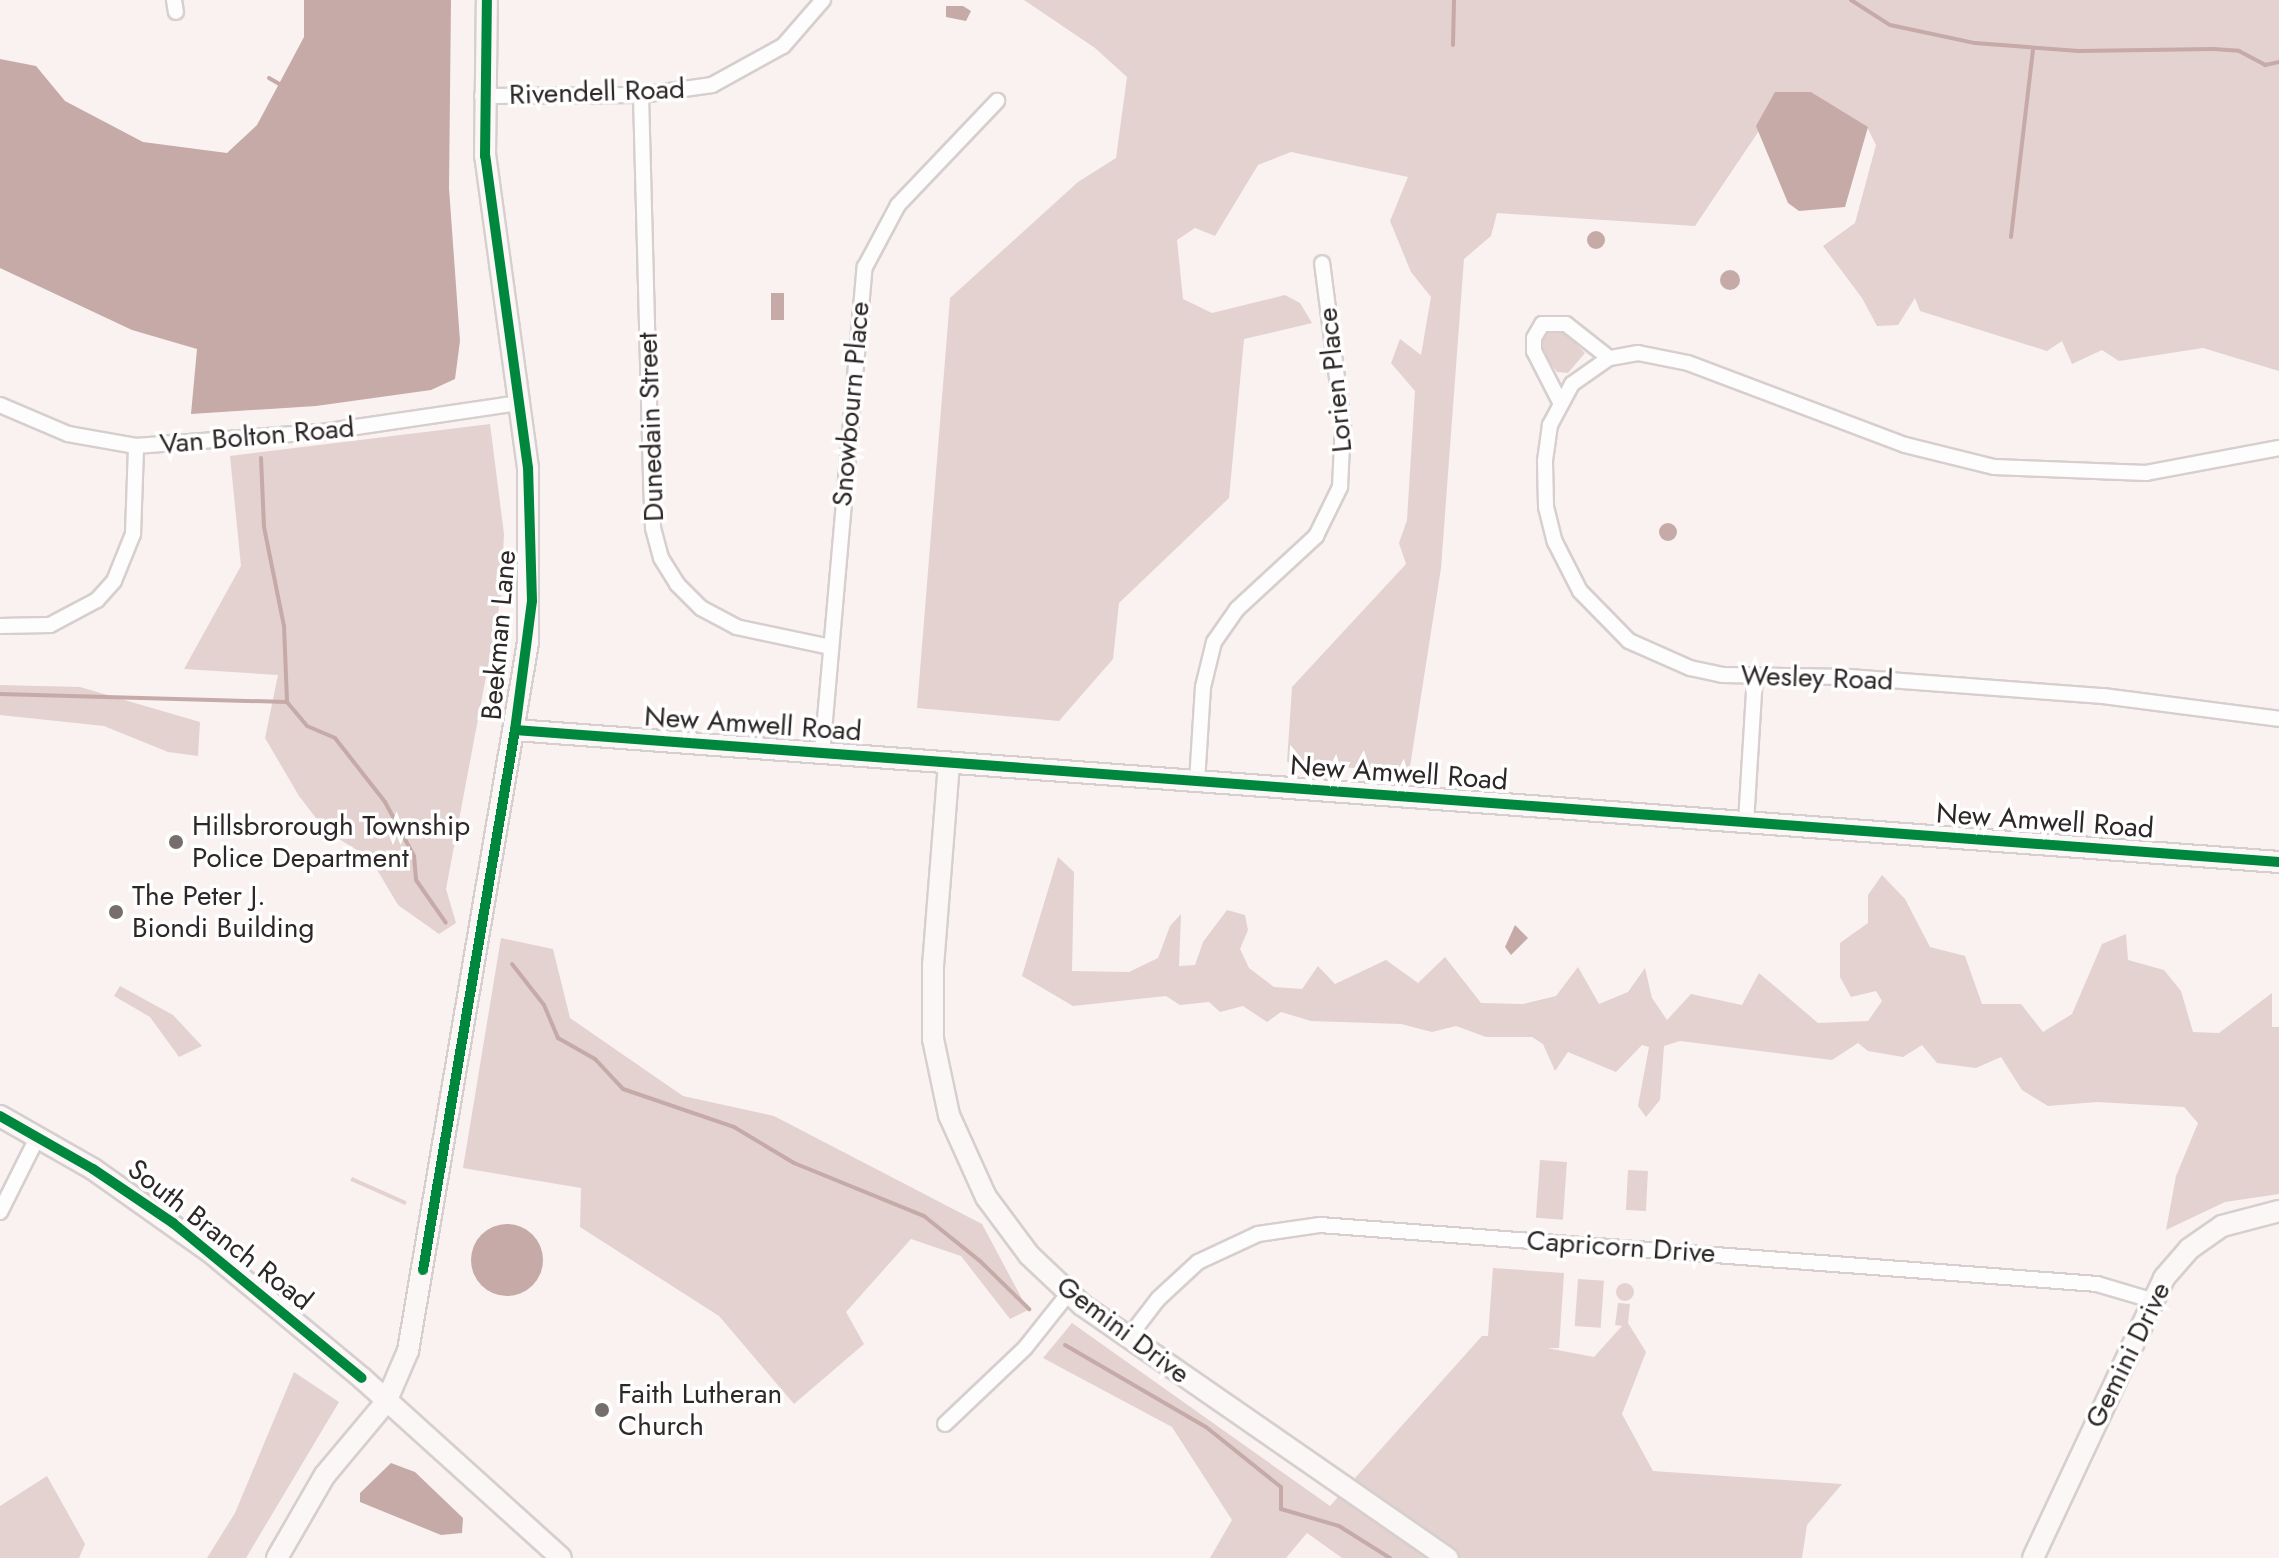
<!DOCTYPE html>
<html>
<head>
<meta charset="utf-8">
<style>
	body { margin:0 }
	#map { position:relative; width:2279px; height:1558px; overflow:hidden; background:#faf2f0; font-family:Jost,sans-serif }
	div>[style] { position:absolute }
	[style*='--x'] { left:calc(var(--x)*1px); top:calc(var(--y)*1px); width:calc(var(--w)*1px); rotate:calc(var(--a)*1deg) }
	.green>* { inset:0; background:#e3d2d0; transform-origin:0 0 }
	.round { border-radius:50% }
	.water>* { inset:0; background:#c5aaa8; transform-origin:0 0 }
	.stream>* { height:4px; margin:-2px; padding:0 2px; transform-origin:2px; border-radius:2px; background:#c5aaa8 }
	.roads { filter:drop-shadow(2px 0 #d6cfce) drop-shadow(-2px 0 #d6cfce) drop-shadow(0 2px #d6cfce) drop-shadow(0 -2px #d6cfce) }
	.street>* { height:14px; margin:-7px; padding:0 7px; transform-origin:7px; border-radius:7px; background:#fefdfd }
	.secondary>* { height:20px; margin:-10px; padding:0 10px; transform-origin:10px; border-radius:10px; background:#fbf7f7 }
	.cycleway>* { height:10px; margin:-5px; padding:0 5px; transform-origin:5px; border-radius:5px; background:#00873e }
	.dots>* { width:22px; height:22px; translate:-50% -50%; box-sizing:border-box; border:4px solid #fff; border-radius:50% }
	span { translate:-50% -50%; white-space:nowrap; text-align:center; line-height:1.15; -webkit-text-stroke:7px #fff; paint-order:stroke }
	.street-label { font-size:28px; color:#2e2727 }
	.poi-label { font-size:28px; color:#2e2727 }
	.left { translate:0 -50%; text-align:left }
</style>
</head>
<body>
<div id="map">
	<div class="green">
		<i style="clip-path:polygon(1024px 0,2279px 0,2279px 371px,2203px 348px,2119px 361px,2102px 350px,2072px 364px,2062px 341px,2047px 351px,1920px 311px,1915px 298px,1898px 325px,1877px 326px,1862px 298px,1823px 246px,1855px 223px,1876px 145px,1867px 127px,1811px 92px,1785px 92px,1695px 226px,1497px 213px,1491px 236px,1464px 259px,1441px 568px,1409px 773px,1287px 762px,1292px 687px,1406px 564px,1399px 543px,1407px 520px,1415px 391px,1391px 363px,1400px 339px,1421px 355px,1431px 297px,1411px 272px,1390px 221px,1408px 177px,1291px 152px,1258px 165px,1215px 236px,1195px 228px,1177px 240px,1183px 299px,1212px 313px,1285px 295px,1300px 303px,1312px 323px,1244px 339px,1229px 498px,1119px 603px,1113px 659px,1059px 721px,917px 708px,950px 298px,1078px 182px,1116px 158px,1127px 77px,1095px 48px)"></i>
		<i style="clip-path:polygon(1545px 330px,1562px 330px,1585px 353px,1568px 373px,1557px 372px,1542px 352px,1539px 345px)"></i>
		<i style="clip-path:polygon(490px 424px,504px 534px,501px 597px,446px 889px,456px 923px,439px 934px,398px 905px,370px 858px,326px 831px,299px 796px,265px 738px,278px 675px,184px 669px,241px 566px,230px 456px)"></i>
		<i style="clip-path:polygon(0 685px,80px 687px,200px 722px,198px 756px,168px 752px,104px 726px,0 715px)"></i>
		<i style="clip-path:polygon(1058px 857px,1074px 872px,1072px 971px,1129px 972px,1158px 958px,1170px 926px,1181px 914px,1179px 966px,1195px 965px,1203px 942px,1227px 910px,1245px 915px,1248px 930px,1240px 949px,1249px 968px,1274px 987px,1302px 989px,1318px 966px,1335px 984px,1386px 960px,1418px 983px,1445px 957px,1481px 1003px,1523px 1004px,1556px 996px,1578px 967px,1599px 1004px,1628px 992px,1645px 968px,1652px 998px,1667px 1020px,1691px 994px,1742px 1005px,1759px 973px,1818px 1023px,1868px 1021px,1882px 1001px,1876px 991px,1851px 997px,1840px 977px,1840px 943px,1868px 923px,1868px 895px,1882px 875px,1905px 899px,1930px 947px,1965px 956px,1982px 1004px,2021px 1004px,2043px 1032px,2072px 1014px,2102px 944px,2126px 934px,2128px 960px,2164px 970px,2181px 991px,2193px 1032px,2219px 1033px,2272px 993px,2272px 1027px,2279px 1027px,2279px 1194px,2225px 1202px,2166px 1230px,2176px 1176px,2198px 1123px,2184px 1107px,2097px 1102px,2048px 1106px,2022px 1090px,2001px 1057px,1976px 1068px,1937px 1063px,1922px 1045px,1903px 1057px,1868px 1051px,1858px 1043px,1832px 1060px,1680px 1041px,1664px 1046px,1660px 1100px,1646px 1117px,1638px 1106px,1649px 1047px,1642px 1045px,1616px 1072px,1568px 1052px,1555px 1071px,1543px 1044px,1532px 1037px,1486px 1037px,1456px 1026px,1432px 1032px,1401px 1024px,1311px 1021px,1281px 1012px,1267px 1022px,1243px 1006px,1220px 1012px,1209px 1002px,1180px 1005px,1166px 996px,1073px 1006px,1022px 976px)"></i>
		<i style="clip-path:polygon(501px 938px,553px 949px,570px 1018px,683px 1096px,774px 1116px,982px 1224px,1028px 1310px,1010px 1319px,961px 1256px,911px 1239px,846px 1312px,864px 1344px,794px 1404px,719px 1316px,580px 1227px,581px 1188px,463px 1168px)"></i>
		<i style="clip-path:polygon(120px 986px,173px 1015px,202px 1046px,179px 1057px,150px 1017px,114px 996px)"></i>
		<i style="left:1540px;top:1160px;width:27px;height:58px;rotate:4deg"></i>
		<i style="left:1628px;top:1170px;width:20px;height:40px;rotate:3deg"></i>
		<i style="left:352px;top:1177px;width:60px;height:4px;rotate:24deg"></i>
		<i style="clip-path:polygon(1493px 1268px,1564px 1273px,1559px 1348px,1547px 1348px,1594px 1357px,1622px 1326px,1615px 1325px,1618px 1303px,1630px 1304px,1628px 1323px,1646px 1352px,1622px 1414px,1653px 1471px,1842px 1484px,1807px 1525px,1802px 1558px,1342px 1558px,1307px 1533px,1286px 1558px,1210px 1558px,1232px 1520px,1172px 1427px,1043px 1358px,1072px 1323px,1330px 1506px,1482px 1336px,1488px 1336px)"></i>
		<i style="left:1578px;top:1279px;width:26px;height:47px;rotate:4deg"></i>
		<i class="round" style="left:1616px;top:1283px;width:18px;height:18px"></i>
		<i style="clip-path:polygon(294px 1372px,339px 1402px,246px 1558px,207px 1558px,235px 1513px)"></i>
		<i style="clip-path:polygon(47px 1476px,85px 1544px,79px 1558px,0 1558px,0 1506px)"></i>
	</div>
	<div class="water">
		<i style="clip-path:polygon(304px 0,451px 0,449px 188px,460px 341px,455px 379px,431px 390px,316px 406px,191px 414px,197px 349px,132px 330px,0 268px,0 59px,36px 66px,65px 101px,143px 142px,227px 153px,257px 125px,304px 37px)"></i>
		<i style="clip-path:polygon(946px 6px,963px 6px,971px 11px,966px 21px,946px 17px)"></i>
		<i style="clip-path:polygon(1775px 92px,1811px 92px,1868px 127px,1845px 207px,1799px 211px,1788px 203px,1756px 126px)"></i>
		<i class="round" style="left:1587px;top:231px;width:18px;height:18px"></i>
		<i class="round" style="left:1720px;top:270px;width:20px;height:20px"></i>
		<i style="left:771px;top:293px;width:13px;height:27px"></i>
		<i class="round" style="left:1659px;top:523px;width:18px;height:18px"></i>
		<i style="clip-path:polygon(1515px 925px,1528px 938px,1511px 955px,1505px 947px)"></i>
		<i class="round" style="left:471px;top:1224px;width:72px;height:72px"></i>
		<i style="clip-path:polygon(391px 1463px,415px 1472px,463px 1518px,462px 1533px,441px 1535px,360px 1502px,360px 1493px)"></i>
	</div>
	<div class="stream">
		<i style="--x:1851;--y:0;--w:46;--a:32.7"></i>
		<i style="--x:1890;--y:25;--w:87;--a:12"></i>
		<i style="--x:1975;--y:43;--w:104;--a:4.4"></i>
		<i style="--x:2079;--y:51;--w:134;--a:-0.9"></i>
		<i style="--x:2213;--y:49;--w:26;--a:4"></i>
		<i style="--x:2239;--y:51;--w:30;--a:28"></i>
		<i style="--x:2265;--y:65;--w:14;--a:-12"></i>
		<i style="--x:1453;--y:45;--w:45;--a:-88.7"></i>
		<i style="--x:269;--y:78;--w:14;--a:30"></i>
		<i style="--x:2011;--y:237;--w:189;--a:-83.3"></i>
		<i style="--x:261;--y:458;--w:69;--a:87.5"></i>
		<i style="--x:264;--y:527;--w:101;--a:78.6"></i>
		<i style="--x:284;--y:626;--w:76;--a:87.7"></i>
		<i style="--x:0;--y:694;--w:287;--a:1.6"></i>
		<i style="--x:287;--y:702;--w:31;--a:50"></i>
		<i style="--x:307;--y:726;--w:30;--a:23"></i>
		<i style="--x:335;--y:738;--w:81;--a:52"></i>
		<i style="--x:385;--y:802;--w:61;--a:61.8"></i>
		<i style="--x:414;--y:856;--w:24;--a:85"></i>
		<i style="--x:416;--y:880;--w:52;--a:55.1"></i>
		<i style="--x:512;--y:964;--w:52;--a:52"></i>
		<i style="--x:544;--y:1005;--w:36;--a:67"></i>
		<i style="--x:558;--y:1038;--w:43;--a:29.6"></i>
		<i style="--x:595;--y:1059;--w:41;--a:47"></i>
		<i style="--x:623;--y:1089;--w:117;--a:18.9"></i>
		<i style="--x:734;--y:1127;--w:70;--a:31"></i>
		<i style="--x:794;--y:1163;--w:140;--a:22.2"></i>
		<i style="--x:924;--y:1216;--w:72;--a:38.8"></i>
		<i style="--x:980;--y:1261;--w:69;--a:44.4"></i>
		<i style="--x:1065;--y:1345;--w:163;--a:30.2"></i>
		<i style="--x:1206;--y:1427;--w:96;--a:38.7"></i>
		<i style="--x:1281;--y:1487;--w:22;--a:90"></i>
		<i style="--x:1281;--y:1509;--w:60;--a:16.3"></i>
		<i style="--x:1339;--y:1526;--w:60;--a:32.1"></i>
	</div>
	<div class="roads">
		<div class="street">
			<i style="--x:174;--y:0;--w:12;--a:81"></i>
			<i style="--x:641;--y:95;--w:387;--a:88.5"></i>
			<i style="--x:651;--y:482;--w:46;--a:87.5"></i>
			<i style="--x:653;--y:528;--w:31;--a:75"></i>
			<i style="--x:661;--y:558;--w:31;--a:58"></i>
			<i style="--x:677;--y:584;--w:34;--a:45"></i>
			<i style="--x:701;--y:608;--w:40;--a:28"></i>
			<i style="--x:736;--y:627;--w:96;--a:12"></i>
			<i style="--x:482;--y:96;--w:159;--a:-0.4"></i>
			<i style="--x:641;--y:95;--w:72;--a:-8"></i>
			<i style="--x:712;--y:85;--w:81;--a:-28.8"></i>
			<i style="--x:783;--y:46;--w:61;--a:-49"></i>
			<i style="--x:1560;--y:402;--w:57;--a:-117"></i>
			<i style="--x:1534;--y:351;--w:13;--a:-90"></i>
			<i style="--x:1534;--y:338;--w:16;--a:-60"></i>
			<i style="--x:1542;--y:324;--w:24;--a:0"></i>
			<i style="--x:1566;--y:324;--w:55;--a:38.3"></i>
			<i style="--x:0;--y:405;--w:74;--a:23.1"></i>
			<i style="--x:68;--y:434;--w:69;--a:10"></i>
			<i style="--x:136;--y:446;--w:194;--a:-4.4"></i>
			<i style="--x:329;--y:431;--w:192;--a:-8.4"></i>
			<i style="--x:2279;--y:448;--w:135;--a:169.4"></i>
			<i style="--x:2146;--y:473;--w:152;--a:-177.7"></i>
			<i style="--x:1994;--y:467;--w:92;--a:-166.1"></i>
			<i style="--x:1905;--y:445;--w:232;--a:-159.3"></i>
			<i style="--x:1688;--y:363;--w:51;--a:-168.7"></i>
			<i style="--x:1638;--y:353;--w:29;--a:170"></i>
			<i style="--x:1609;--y:358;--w:45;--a:144.9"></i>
			<i style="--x:1572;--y:384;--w:47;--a:118.2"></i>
			<i style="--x:1550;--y:425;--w:37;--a:98"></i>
			<i style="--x:1545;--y:462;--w:45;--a:88.7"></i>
			<i style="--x:1546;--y:507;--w:36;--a:76"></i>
			<i style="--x:1555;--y:542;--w:55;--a:63"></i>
			<i style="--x:1580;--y:591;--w:70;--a:45.6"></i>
			<i style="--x:1629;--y:641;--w:67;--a:23.9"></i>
			<i style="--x:1690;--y:668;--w:33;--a:12"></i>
			<i style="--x:1722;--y:675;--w:127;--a:0.9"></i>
			<i style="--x:1849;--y:677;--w:255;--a:4.3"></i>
			<i style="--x:2103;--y:696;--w:177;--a:7.4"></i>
			<i style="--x:0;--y:626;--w:50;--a:-1.1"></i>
			<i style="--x:50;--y:625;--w:53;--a:-28"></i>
			<i style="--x:97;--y:600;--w:25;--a:-48"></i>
			<i style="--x:114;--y:581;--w:51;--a:-68"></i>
			<i style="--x:133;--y:534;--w:88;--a:-88"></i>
			<i style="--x:822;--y:754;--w:489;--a:-85"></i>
			<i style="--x:865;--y:267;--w:70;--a:-62"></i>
			<i style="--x:898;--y:205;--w:144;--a:-46.4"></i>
			<i style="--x:1197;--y:782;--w:95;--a:-86.4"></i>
			<i style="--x:1203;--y:687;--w:46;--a:-76.3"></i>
			<i style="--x:1214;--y:642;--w:40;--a:-55.1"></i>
			<i style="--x:1237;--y:609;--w:108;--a:-42.7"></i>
			<i style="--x:1316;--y:536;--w:55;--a:-63.9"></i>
			<i style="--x:1340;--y:487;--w:63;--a:-87.3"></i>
			<i style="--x:1343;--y:424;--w:162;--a:-97.4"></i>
			<i style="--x:1746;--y:823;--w:147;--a:-86.5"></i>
			<i style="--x:0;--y:1212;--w:85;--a:-63.4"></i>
			<i style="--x:1128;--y:1338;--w:49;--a:-52.4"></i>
			<i style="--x:1158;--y:1299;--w:54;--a:-42.8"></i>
			<i style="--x:1198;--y:1262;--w:66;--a:-25"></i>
			<i style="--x:1258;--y:1234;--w:63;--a:-8.3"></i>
			<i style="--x:1320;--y:1225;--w:779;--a:4.34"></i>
			<i style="--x:2097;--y:1284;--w:56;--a:16.5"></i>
			<i style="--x:945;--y:1424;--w:110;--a:-43.5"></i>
			<i style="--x:1025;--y:1348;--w:69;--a:-51.5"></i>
		</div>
		<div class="secondary">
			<i style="--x:515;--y:730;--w:1769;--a:4.28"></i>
			<i style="--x:949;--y:763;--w:203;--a:94.5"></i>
			<i style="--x:933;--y:965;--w:74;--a:90"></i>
			<i style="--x:933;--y:1039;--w:78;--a:78.1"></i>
			<i style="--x:949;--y:1115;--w:90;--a:65.7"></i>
			<i style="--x:986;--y:1197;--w:72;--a:53.4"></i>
			<i style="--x:1029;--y:1255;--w:73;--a:43.3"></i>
			<i style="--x:1082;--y:1305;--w:445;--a:34.7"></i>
			<i style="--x:0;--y:1116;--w:107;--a:29.7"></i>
			<i style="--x:93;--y:1169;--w:142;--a:35.3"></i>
			<i style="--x:209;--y:1251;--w:199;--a:39.7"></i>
			<i style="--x:362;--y:1378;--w:268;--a:42.1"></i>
			<i style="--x:277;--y:1558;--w:96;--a:-60"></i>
			<i style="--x:325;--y:1475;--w:95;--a:-50.1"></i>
			<i style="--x:386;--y:1402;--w:56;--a:-66.7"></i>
			<i style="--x:408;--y:1351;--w:719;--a:-80.39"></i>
			<i style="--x:528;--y:642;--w:174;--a:-90"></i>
			<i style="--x:528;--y:468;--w:315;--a:-97.8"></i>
			<i style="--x:485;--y:156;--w:156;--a:-89.3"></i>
			<i style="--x:2033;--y:1558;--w:309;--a:-64.9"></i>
			<i style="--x:2164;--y:1278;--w:38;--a:-49"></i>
			<i style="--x:2189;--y:1249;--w:40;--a:-34.9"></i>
			<i style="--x:2222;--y:1226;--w:59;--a:-14.7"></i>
		</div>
	</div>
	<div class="cycleway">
		<i style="--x:515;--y:730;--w:1769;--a:4.28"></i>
		<i style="--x:0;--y:1116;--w:107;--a:29.7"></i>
		<i style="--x:93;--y:1169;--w:97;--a:34"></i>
		<i style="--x:173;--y:1223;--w:244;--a:39.4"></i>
		<i style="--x:423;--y:1270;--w:548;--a:-80.33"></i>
		<i style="--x:515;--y:730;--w:130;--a:-82.5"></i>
		<i style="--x:532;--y:601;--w:133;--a:-91.7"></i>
		<i style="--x:528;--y:468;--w:315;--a:-97.8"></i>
		<i style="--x:485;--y:156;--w:156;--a:-89.3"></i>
	</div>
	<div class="dots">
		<i style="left:176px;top:842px;background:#756e6d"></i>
		<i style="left:116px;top:912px;background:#756e6d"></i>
		<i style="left:602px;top:1410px;background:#756e6d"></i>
	</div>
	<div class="street-label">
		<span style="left:597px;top:92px;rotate:-2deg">Rivendell Road</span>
		<span style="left:1335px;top:380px;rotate:-96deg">Lorien Place</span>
		<span style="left:851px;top:404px;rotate:-85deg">Snowbourn Place</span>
		<span style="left:651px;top:427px;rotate:-92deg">Dunedain Street</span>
		<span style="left:257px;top:436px;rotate:-5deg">Van Bolton Road</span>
		<span style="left:499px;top:635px;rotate:-85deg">Beekman Lane</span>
		<span style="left:1817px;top:678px;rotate:2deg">Wesley Road</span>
		<span style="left:753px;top:724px;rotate:4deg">New Amwell Road</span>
		<span style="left:1399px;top:773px;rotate:4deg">New Amwell Road</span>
		<span style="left:2045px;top:821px;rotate:4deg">New Amwell Road</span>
		<span style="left:220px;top:1235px;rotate:38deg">South Branch Road</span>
		<span style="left:1621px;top:1247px;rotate:4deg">Capricorn Drive</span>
		<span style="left:1123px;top:1330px;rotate:37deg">Gemini Drive</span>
		<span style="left:2128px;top:1355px;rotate:-64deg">Gemini Drive</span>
	</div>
	<div class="poi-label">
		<span class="left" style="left:192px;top:842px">Hillsbrorough Township<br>Police Department</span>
		<span class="left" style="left:132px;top:912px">The Peter J.<br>Biondi Building</span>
		<span class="left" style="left:618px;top:1410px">Faith Lutheran<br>Church</span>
	</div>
</div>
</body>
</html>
